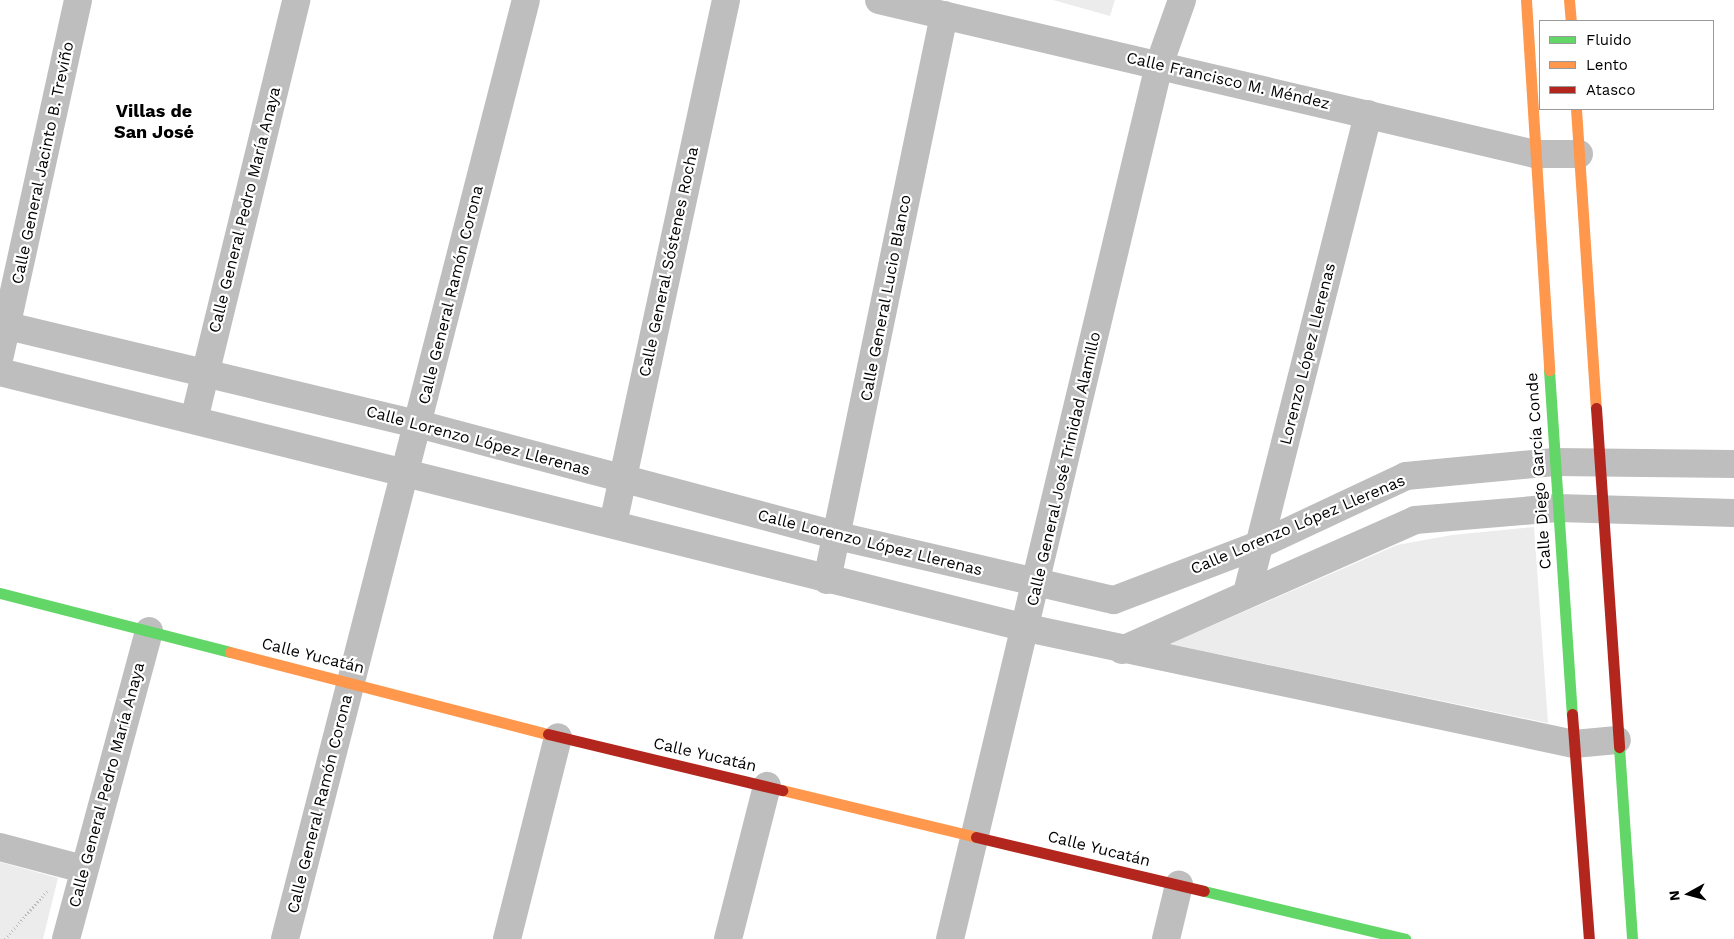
<!DOCTYPE html>
<html>
<head>
<meta charset="utf-8">
<style>
	body { margin:0 }
	#map { position:relative; width:1734px; height:939px; overflow:hidden; background:#fff; font-family:"Work Sans",sans-serif }
	div>[style] { position:absolute }
	[style*='--x'] { left:calc(var(--x)*1px); top:calc(var(--y)*1px); width:calc(var(--w)*1px); rotate:calc(var(--a)*1deg) }
	.green>* { inset:0; background:#ececec }
	.path>* { height:3px; margin-top:-1.5px; transform-origin:0; background:repeating-linear-gradient(90deg,#b9b9b9 0 1px,transparent 0 3.5px) }
	.street>* { height:28px; margin:-14px; padding:0 14px; transform-origin:14px; border-radius:14px; background:#bebebe }
	.fast>* { height:11px; margin:-5.5px; padding:0 5.5px; transform-origin:5.5px; border-radius:5.5px; background:#63d668 }
	.slow>* { height:11px; margin:-5.5px; padding:0 5.5px; transform-origin:5.5px; border-radius:5.5px; background:#ff974d }
	.jam>* { height:11px; margin:-5.5px; padding:0 5.5px; transform-origin:5.5px; border-radius:5.5px; background:#b3261e }
	span { translate:-50% -50%; white-space:nowrap; text-align:center; line-height:1.15; -webkit-text-stroke:4.5px #fff; paint-order:stroke }
	.street-label { font-size:16px; color:#000 }
	.neighbourhood-label { font-size:18px; color:#000; font-weight:700 }
	.legend { position:absolute; left:1539px; top:20px; width:175px; height:90px; box-sizing:border-box; background:#fff; border:1px solid #999; margin:0; padding:6px 9px; list-style:none; font-size:15px; color:#000 }
	.legend li { display:flex; align-items:center; gap:10px; height:25px }
	.legend b { width:25px; border:1px solid #999 }
	.north { position:absolute; left:1664px; top:869px; width:50px; height:50px; -webkit-text-stroke:4px #fff; paint-order:stroke; rotate:263deg; font-size:14px; font-weight:700; line-height:20px; text-align:center; color:#000 }
	.north::after { content:''; display:block; margin:auto; width:18px; height:22px; background:#000; clip-path:polygon(50% 0,100% 100%,50% 72%,0 100%) }
</style>
</head>
<body>
<div id="map">
	<div class="green">
		<i style="clip-path:polygon(1053px 0,1115px 0,1110px 16px)"></i>
		<i style="clip-path:polygon(1534px 527px,1548px 723px,1170px 644px,1397px 545px,1452px 535px)"></i>
		<i style="clip-path:polygon(0 862px,58px 878px,43px 939px,0 939px)"></i>
	</div>
	<div class="path">
		<i style="--x:5;--y:939;--w:64;--a:-48.8"></i>
	</div>
	<div class="street">
		<i style="--x:879;--y:0;--w:674;--a:13.21"></i>
		<i style="--x:1535;--y:154;--w:44;--a:0"></i>
		<i style="--x:0;--y:324;--w:430;--a:13.5"></i>
		<i style="--x:418;--y:424;--w:435;--a:14.9"></i>
		<i style="--x:838;--y:536;--w:283;--a:13.1"></i>
		<i style="--x:1114;--y:600;--w:155;--a:-20.8"></i>
		<i style="--x:1259;--y:545;--w:162;--a:-25.1"></i>
		<i style="--x:1406;--y:476;--w:149;--a:-5.4"></i>
		<i style="--x:1554;--y:462;--w:180;--a:0.6"></i>
		<i style="--x:0;--y:355;--w:363;--a:-77.6"></i>
		<i style="--x:0;--y:372;--w:1058;--a:14"></i>
		<i style="--x:1027;--y:628;--w:559;--a:11.97"></i>
		<i style="--x:1574;--y:744;--w:43;--a:-5.3"></i>
		<i style="--x:194;--y:420;--w:432;--a:-76.3"></i>
		<i style="--x:613;--y:524;--w:536;--a:-77.83"></i>
		<i style="--x:827;--y:580;--w:577;--a:-78.3"></i>
		<i style="--x:1247;--y:593;--w:494;--a:-75.8"></i>
		<i style="--x:1122;--y:650;--w:321;--a:-23.9"></i>
		<i style="--x:1415;--y:520;--w:143;--a:-4.8"></i>
		<i style="--x:1557;--y:508;--w:177;--a:1.6"></i>
		<i style="--x:0;--y:847;--w:86;--a:14.8"></i>
		<i style="--x:66;--y:939;--w:319;--a:-74.9"></i>
		<i style="--x:285;--y:939;--w:969;--a:-75.61"></i>
		<i style="--x:507;--y:939;--w:208;--a:-75.8"></i>
		<i style="--x:728;--y:939;--w:158;--a:-75.7"></i>
		<i style="--x:950;--y:939;--w:899;--a:-76.55"></i>
		<i style="--x:1159;--y:65;--w:69;--a:-70.5"></i>
		<i style="--x:1166;--y:939;--w:56;--a:-76.5"></i>
	</div>
	<div class="fast">
		<i style="--x:1549;--y:370;--w:345;--a:86.2"></i>
		<i style="--x:0;--y:593;--w:237;--a:14.4"></i>
		<i style="--x:1619;--y:747;--w:192;--a:86.1"></i>
		<i style="--x:1204;--y:891;--w:207;--a:13.4"></i>
	</div>
	<div class="slow">
		<i style="--x:1526;--y:0;--w:371;--a:86.4"></i>
		<i style="--x:1569;--y:0;--w:21;--a:85"></i>
		<i style="--x:1576;--y:109;--w:300;--a:86.2"></i>
		<i style="--x:230;--y:652;--w:328;--a:14.5"></i>
		<i style="--x:782;--y:790;--w:200;--a:13.6"></i>
	</div>
	<div class="jam">
		<i style="--x:1596;--y:408;--w:340;--a:86.1"></i>
		<i style="--x:1572;--y:714;--w:226;--a:85.7"></i>
		<i style="--x:548;--y:734;--w:241;--a:13.5"></i>
		<i style="--x:976;--y:837;--w:234;--a:13.3"></i>
	</div>
	<div class="street-label">
		<span style="left:1228px;top:81px;rotate:13deg">Calle Francisco M. Méndez</span>
		<span style="left:43px;top:163px;rotate:-78deg">Calle General Jacinto B. Treviño</span>
		<span style="left:245px;top:210px;rotate:-76deg">Calle General Pedro María Anaya</span>
		<span style="left:669px;top:262px;rotate:-78deg">Calle General Sóstenes Rocha</span>
		<span style="left:451px;top:295px;rotate:-76deg">Calle General Ramón Corona</span>
		<span style="left:886px;top:298px;rotate:-79deg">Calle General Lucio Blanco</span>
		<span style="left:1308px;top:354px;rotate:-76deg">Lorenzo López Llerenas</span>
		<span style="left:478px;top:441px;rotate:15deg">Calle Lorenzo López Llerenas</span>
		<span style="left:1064px;top:469px;rotate:-77deg">Calle General José Trinidad Alamillo</span>
		<span style="left:1539px;top:471px;rotate:-94deg">Calle Diego García Conde</span>
		<span style="left:1298px;top:525px;rotate:-23deg">Calle Lorenzo López Llerenas</span>
		<span style="left:870px;top:543px;rotate:14deg">Calle Lorenzo López Llerenas</span>
		<span style="left:313px;top:656px;rotate:14deg">Calle Yucatán</span>
		<span style="left:705px;top:755px;rotate:13deg">Calle Yucatán</span>
		<span style="left:107px;top:785px;rotate:-75deg">Calle General Pedro María Anaya</span>
		<span style="left:320px;top:804px;rotate:-76deg">Calle General Ramón Corona</span>
		<span style="left:1099px;top:849px;rotate:14deg">Calle Yucatán</span>
	</div>
	<div class="neighbourhood-label">
		<span style="left:154px;top:122px">Villas de<br>San José</span>
	</div>
	<ul class="legend">
	<li><b style="height:6px;background:#63d668"></b>Fluido</li>
	<li><b style="height:6px;background:#ff974d"></b>Lento</li>
	<li><b style="height:6px;background:#b3261e"></b>Atasco</li>
	</ul>
	<div class="north">N</div>
</div>
</body>
</html>
